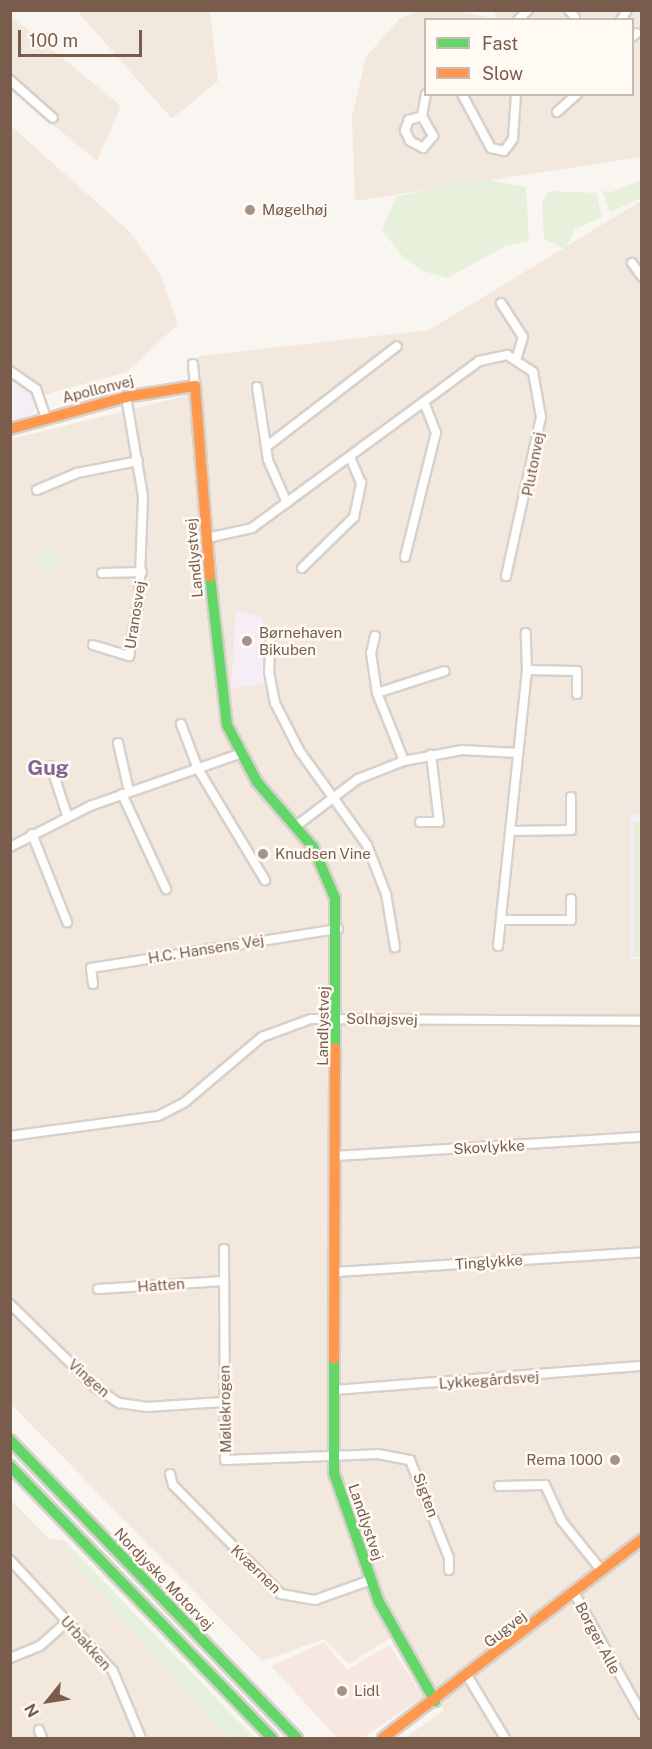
<!DOCTYPE html>
<html>
<head>
<meta charset="utf-8">
<style>
	body { margin:0 }
	#map { position:relative; width:652px; height:1749px; overflow:hidden; background:#f9f5f0; font-family:"Public Sans",sans-serif }
	div>[style] { position:absolute }
	[style*='--x'] { left:calc(var(--x)*1px); top:calc(var(--y)*1px); width:calc(var(--w)*1px); rotate:calc(var(--a)*1deg) }
	.residential>* { inset:0; background:#f2e8de }
	.commercial>* { inset:0; background:#f6e8e1 }
	.education>* { inset:0; background:#f6eef6; transform-origin:0 0 }
	.green>* { inset:0; background:#e7f0db; transform-origin:0 0 }
	.round { border-radius:50% }
	.roads { filter:drop-shadow(2px 0 #d7d1cb) drop-shadow(-2px 0 #d7d1cb) drop-shadow(0 2px #d7d1cb) drop-shadow(0 -2px #d7d1cb) }
	.street>* { height:8px; margin:-4px; padding:0 4px; transform-origin:4px; border-radius:4px; background:#fefefd }
	.fast>* { height:10px; margin:-5px; padding:0 5px; transform-origin:5px; border-radius:5px; background:#63d668 }
	.slow>* { height:10px; margin:-5px; padding:0 5px; transform-origin:5px; border-radius:5px; background:#ff974d }
	.dots>* { width:16px; height:16px; translate:-50% -50%; box-sizing:border-box; border:3px solid #fffaf3; border-radius:50% }
	span { translate:-50% -50%; white-space:nowrap; text-align:center; line-height:1.15; -webkit-text-stroke:5px #fffaf3; paint-order:stroke }
	.poi-label { font-size:15px; color:#7a5c4d }
	.left { translate:0 -50%; text-align:left }
	.right { translate:-100% -50%; text-align:right }
	.street-label { font-size:15px; color:#7a5c4d }
	.district-label { font-size:21px; color:#846695; font-weight:700 }
	.frame { position:absolute; inset:0; border:12px solid #7a5c4d; pointer-events:none }
	.legend { position:absolute; left:424px; top:18px; width:210px; height:78px; box-sizing:border-box; background:#fffaf3; border:2px solid #cabbb1; margin:0; padding:8px 10px; list-style:none; font-size:18px; color:#7a5c4d }
	.legend li { display:flex; align-items:center; gap:12px; height:30px }
	.legend b { width:30px; border:2px solid #cabbb1 }
	.north { position:absolute; left:18px; top:1671px; width:60px; height:60px; -webkit-text-stroke:4px #fffaf3; paint-order:stroke; rotate:240deg; font-size:16px; font-weight:700; line-height:24px; text-align:center; color:#7a5c4d }
	.north::after { content:''; display:block; margin:auto; width:21px; height:27px; background:#7a5c4d; clip-path:polygon(50% 0,100% 100%,50% 72%,0 100%) }
	.scale { position:absolute; left:18px; top:30px; width:124px; height:27px; box-sizing:border-box; border:3px solid #7a5c4d; border-top:0; padding-left:8px; font-size:18px; line-height:21px; white-space:nowrap; color:#7a5c4d; -webkit-text-stroke:4px #fffaf3; paint-order:stroke }
</style>
</head>
<body>
<div id="map">
	<div class="residential">
		<i style="clip-path:polygon(455px 10px,493px 19px,426px 20px,426px 94px,632px 94px,632px 20px,498px 19px,493px 11px,641px 11px,641px 157px,355px 201px,352px 117px,366px 57px,400px 18px,420px 11px)"></i>
		<i style="clip-path:polygon(77px 11px,210px 11px,218px 81px,172px 119px)"></i>
		<i style="clip-path:polygon(10px 15px,121px 106px,97px 161px,11px 90px)"></i>
		<i style="clip-path:polygon(11px 126px,131px 233px,160px 274px,178px 324px,127px 372px,11px 404px)"></i>
		<i style="clip-path:polygon(641px 201px,641px 1738px,405px 1738px,444px 1710px,400px 1632px,349px 1664px,324px 1639px,262px 1661px,11px 1404px,11px 439px,185px 396px,199px 356px,429px 330px)"></i>
		<i style="clip-path:polygon(10px 1499px,49px 1539px,64px 1540px,71px 1560px,226px 1738px,11px 1738px)"></i>
	</div>
	<div class="commercial">
		<i style="clip-path:polygon(324px 1642px,347px 1670px,389px 1645px,424px 1697px,362px 1738px,337px 1738px,271px 1666px)"></i>
	</div>
	<div class="education">
		<i style="clip-path:polygon(10px 378px,29px 390px,35px 408px,32px 415px,11px 421px)"></i>
		<i style="clip-path:polygon(236px 609px,263px 618px,264px 684px,231px 688px)"></i>
		<i style="left:630px;top:814px;width:11px;height:145px"></i>
	</div>
	<div class="green">
		<i style="clip-path:polygon(479px 178px,526px 187px,529px 241px,505px 246px,448px 278px,423px 271px,403px 257px,382px 230px,396px 197px)"></i>
		<i style="clip-path:polygon(641px 180px,641px 198px,610px 212px,602px 190px,609px 193px)"></i>
		<i style="clip-path:polygon(549px 191px,596px 193px,602px 217px,575px 229px,565px 249px,544px 239px,542px 201px)"></i>
		<i class="round" style="left:37px;top:548px;width:24px;height:24px"></i>
		<i style="left:633px;top:822px;width:8px;height:135px"></i>
		<i style="clip-path:polygon(64px 1540px,231px 1714px,255px 1738px,226px 1738px,71px 1560px)"></i>
	</div>
	<div class="roads">
		<div class="street">
			<i style="--x:569;--y:10;--w:9;--a:49"></i>
			<i style="--x:518;--y:20;--w:14;--a:-45"></i>
			<i style="--x:621;--y:20;--w:12;--a:-59"></i>
			<i style="--x:632;--y:37;--w:6;--a:-39"></i>
			<i style="--x:10;--y:80;--w:57;--a:41.5"></i>
			<i style="--x:462;--y:94;--w:61;--a:61.8"></i>
			<i style="--x:491;--y:148;--w:13;--a:13"></i>
			<i style="--x:504;--y:151;--w:15;--a:-53"></i>
			<i style="--x:513;--y:139;--w:45;--a:-86.2"></i>
			<i style="--x:557;--y:112;--w:27;--a:-42"></i>
			<i style="--x:422;--y:116;--w:14;--a:163"></i>
			<i style="--x:409;--y:120;--w:11;--a:112"></i>
			<i style="--x:405;--y:130;--w:12;--a:66"></i>
			<i style="--x:410;--y:141;--w:15;--a:28"></i>
			<i style="--x:423;--y:148;--w:16;--a:-50"></i>
			<i style="--x:433;--y:136;--w:23;--a:-119"></i>
			<i style="--x:422;--y:116;--w:22;--a:-80"></i>
			<i style="--x:632;--y:263;--w:17;--a:54"></i>
			<i style="--x:501;--y:303;--w:40;--a:57.1"></i>
			<i style="--x:523;--y:337;--w:21;--a:107"></i>
			<i style="--x:193;--y:364;--w:22;--a:85"></i>
			<i style="--x:10;--y:371;--w:32;--a:35"></i>
			<i style="--x:36;--y:389;--w:31;--a:71"></i>
			<i style="--x:257;--y:387;--w:74;--a:81.4"></i>
			<i style="--x:268;--y:460;--w:47;--a:66.2"></i>
			<i style="--x:266;--y:447;--w:165;--a:-37.6"></i>
			<i style="--x:37;--y:490;--w:43;--a:-23"></i>
			<i style="--x:77;--y:473;--w:62;--a:-11.1"></i>
			<i style="--x:207;--y:538;--w:46;--a:-12.5"></i>
			<i style="--x:252;--y:528;--w:282;--a:-36.3"></i>
			<i style="--x:479;--y:361;--w:29;--a:-12"></i>
			<i style="--x:507;--y:355;--w:31;--a:33"></i>
			<i style="--x:533;--y:372;--w:46;--a:79.9"></i>
			<i style="--x:541;--y:417;--w:163;--a:102.4"></i>
			<i style="--x:405;--y:557;--w:128;--a:-76"></i>
			<i style="--x:436;--y:433;--w:33;--a:-111"></i>
			<i style="--x:302;--y:568;--w:73;--a:-44.4"></i>
			<i style="--x:354;--y:517;--w:35;--a:-78"></i>
			<i style="--x:361;--y:483;--w:28;--a:-113"></i>
			<i style="--x:102;--y:573;--w:40;--a:-1.4"></i>
			<i style="--x:271;--y:634;--w:38;--a:93"></i>
			<i style="--x:269;--y:672;--w:32;--a:79"></i>
			<i style="--x:275;--y:703;--w:53;--a:62.9"></i>
			<i style="--x:299;--y:750;--w:117;--a:54.4"></i>
			<i style="--x:367;--y:845;--w:53;--a:68.8"></i>
			<i style="--x:386;--y:894;--w:54;--a:80.4"></i>
			<i style="--x:375;--y:636;--w:17;--a:103"></i>
			<i style="--x:371;--y:653;--w:40;--a:81.5"></i>
			<i style="--x:377;--y:693;--w:73;--a:68.3"></i>
			<i style="--x:93;--y:645;--w:38;--a:17"></i>
			<i style="--x:129;--y:656;--w:56;--a:-79.7"></i>
			<i style="--x:139;--y:601;--w:105;--a:-87.8"></i>
			<i style="--x:143;--y:496;--w:100;--a:-99.7"></i>
			<i style="--x:527;--y:670;--w:50;--a:1.1"></i>
			<i style="--x:577;--y:671;--w:23;--a:90"></i>
			<i style="--x:377;--y:693;--w:71;--a:-17.9"></i>
			<i style="--x:181;--y:724;--w:48;--a:69.3"></i>
			<i style="--x:198;--y:769;--w:130;--a:58.9"></i>
			<i style="--x:118;--y:743;--w:49;--a:77.1"></i>
			<i style="--x:51;--y:766;--w:52;--a:71.9"></i>
			<i style="--x:122;--y:794;--w:105;--a:65.1"></i>
			<i style="--x:420;--y:822;--w:19;--a:0"></i>
			<i style="--x:439;--y:822;--w:68;--a:-96.7"></i>
			<i style="--x:296;--y:826;--w:78;--a:-37.2"></i>
			<i style="--x:358;--y:779;--w:49;--a:-21.4"></i>
			<i style="--x:404;--y:761;--w:59;--a:-10.7"></i>
			<i style="--x:462;--y:750;--w:56;--a:3.1"></i>
			<i style="--x:511;--y:831;--w:60;--a:-1"></i>
			<i style="--x:571;--y:830;--w:33;--a:-90"></i>
			<i style="--x:32;--y:834;--w:95;--a:68.3"></i>
			<i style="--x:10;--y:847;--w:90;--a:-27.1"></i>
			<i style="--x:90;--y:806;--w:158;--a:-19.2"></i>
			<i style="--x:502;--y:920;--w:69;--a:0"></i>
			<i style="--x:571;--y:920;--w:21;--a:-90"></i>
			<i style="--x:498;--y:946;--w:278;--a:-84"></i>
			<i style="--x:527;--y:670;--w:37;--a:-92"></i>
			<i style="--x:93;--y:984;--w:16;--a:-97"></i>
			<i style="--x:91;--y:968;--w:250;--a:-9"></i>
			<i style="--x:10;--y:1136;--w:149;--a:-7.7"></i>
			<i style="--x:158;--y:1116;--w:30;--a:-27"></i>
			<i style="--x:185;--y:1102;--w:101;--a:-40.2"></i>
			<i style="--x:262;--y:1037;--w:52;--a:-20.2"></i>
			<i style="--x:311;--y:1019;--w:331;--a:0.3"></i>
			<i style="--x:336;--y:1156;--w:307;--a:-3.6"></i>
			<i style="--x:224;--y:1249;--w:211;--a:89.7"></i>
			<i style="--x:225;--y:1460;--w:153;--a:-2.2"></i>
			<i style="--x:378;--y:1454;--w:33;--a:11"></i>
			<i style="--x:410;--y:1460;--w:105;--a:68.3"></i>
			<i style="--x:449;--y:1558;--w:12;--a:90"></i>
			<i style="--x:336;--y:1272;--w:307;--a:-3.7"></i>
			<i style="--x:98;--y:1289;--w:126;--a:-3.6"></i>
			<i style="--x:10;--y:1304;--w:119;--a:44.3"></i>
			<i style="--x:95;--y:1387;--w:29;--a:34"></i>
			<i style="--x:119;--y:1403;--w:27;--a:8"></i>
			<i style="--x:146;--y:1407;--w:77;--a:-3.7"></i>
			<i style="--x:335;--y:1390;--w:308;--a:-4.5"></i>
			<i style="--x:170;--y:1474;--w:11;--a:75"></i>
			<i style="--x:173;--y:1485;--w:153;--a:45.3"></i>
			<i style="--x:281;--y:1594;--w:35;--a:10"></i>
			<i style="--x:315;--y:1600;--w:59;--a:-19.7"></i>
			<i style="--x:499;--y:1486;--w:46;--a:-1.2"></i>
			<i style="--x:545;--y:1485;--w:38;--a:65"></i>
			<i style="--x:561;--y:1520;--w:65;--a:51.2"></i>
			<i style="--x:10;--y:1560;--w:151;--a:47.1"></i>
			<i style="--x:113;--y:1671;--w:73;--a:67.3"></i>
			<i style="--x:574;--y:1593;--w:139;--a:60.7"></i>
			<i style="--x:10;--y:1658;--w:32;--a:-22"></i>
			<i style="--x:40;--y:1646;--w:36;--a:-42"></i>
			<i style="--x:468;--y:1677;--w:71;--a:58.8"></i>
			<i style="--x:39;--y:1730;--w:9;--a:69"></i>
		</div>
		<div class="fast">
			<i style="--x:210;--y:576;--w:150;--a:83.5"></i>
			<i style="--x:227;--y:725;--w:64;--a:62.2"></i>
			<i style="--x:257;--y:782;--w:86;--a:49.3"></i>
			<i style="--x:313;--y:847;--w:56;--a:66.7"></i>
			<i style="--x:335;--y:898;--w:150;--a:90"></i>
			<i style="--x:334;--y:1359;--w:114;--a:90"></i>
			<i style="--x:334;--y:1473;--w:137;--a:70.8"></i>
			<i style="--x:379;--y:1602;--w:114;--a:60.5"></i>
			<i style="--x:10;--y:1440;--w:414;--a:46.1"></i>
			<i style="--x:10;--y:1466;--w:378;--a:46.1"></i>
		</div>
		<div class="slow">
			<i style="--x:10;--y:429;--w:120;--a:-15.4"></i>
			<i style="--x:126;--y:397;--w:70;--a:-9.1"></i>
			<i style="--x:195;--y:386;--w:191;--a:85.5"></i>
			<i style="--x:334;--y:1359;--w:311;--a:-89.8"></i>
			<i style="--x:383;--y:1738;--w:327;--a:-37.5"></i>
		</div>
	</div>
	<div class="dots">
		<i style="left:250px;top:210px;background:#a69286"></i>
		<i style="left:247px;top:641px;background:#a69286"></i>
		<i style="left:263px;top:854px;background:#a69286"></i>
		<i style="left:615px;top:1460px;background:#a69286"></i>
		<i style="left:342px;top:1691px;background:#a69286"></i>
	</div>
	<div class="poi-label">
		<span class="left" style="left:262px;top:210px">Møgelhøj</span>
		<span class="left" style="left:259px;top:641px">Børnehaven<br>Bikuben</span>
		<span class="left" style="left:275px;top:854px">Knudsen Vine</span>
		<span class="right" style="left:603px;top:1460px">Rema 1000</span>
		<span class="left" style="left:354px;top:1691px">Lidl</span>
	</div>
	<div class="street-label">
		<span style="left:98px;top:389px;rotate:-14deg">Apollonvej</span>
		<span style="left:533px;top:464px;rotate:-79deg">Plutonvej</span>
		<span style="left:194px;top:558px;rotate:-95deg">Landlystvej</span>
		<span style="left:135px;top:615px;rotate:-81deg">Uranosvej</span>
		<span style="left:206px;top:949px;rotate:-9deg">H.C. Hansens Vej</span>
		<span style="left:382px;top:1019px;rotate:1deg">Solhøjsvej</span>
		<span style="left:323px;top:1026px;rotate:-89deg">Landlystvej</span>
		<span style="left:489px;top:1147px;rotate:-3deg">Skovlykke</span>
		<span style="left:489px;top:1262px;rotate:-4deg">Tinglykke</span>
		<span style="left:161px;top:1285px;rotate:-4deg">Hatten</span>
		<span style="left:89px;top:1378px;rotate:41deg">Vingen</span>
		<span style="left:489px;top:1380px;rotate:-4deg">Lykkegårdsvej</span>
		<span style="left:225px;top:1409px;rotate:-91deg">Møllekrogen</span>
		<span style="left:426px;top:1495px;rotate:69deg">Sigten</span>
		<span style="left:366px;top:1522px;rotate:71deg">Landlystvej</span>
		<span style="left:256px;top:1569px;rotate:44deg">Kværnen</span>
		<span style="left:164px;top:1579px;rotate:46deg">Nordjyske Motorvej</span>
		<span style="left:505px;top:1629px;rotate:-38deg">Gugvej</span>
		<span style="left:598px;top:1638px;rotate:62deg">Borger Alle</span>
		<span style="left:86px;top:1643px;rotate:48deg">Urbakken</span>
	</div>
	<div class="district-label">
		<span style="left:48px;top:768px">Gug</span>
	</div>
	<div class="frame"></div>
	<ul class="legend">
	<li><b style="height:8px;background:#63d668"></b>Fast</li>
	<li><b style="height:8px;background:#ff974d"></b>Slow</li>
	</ul>
	<div class="north">N</div>
	<div class="scale">100 m</div>
</div>
</body>
</html>
